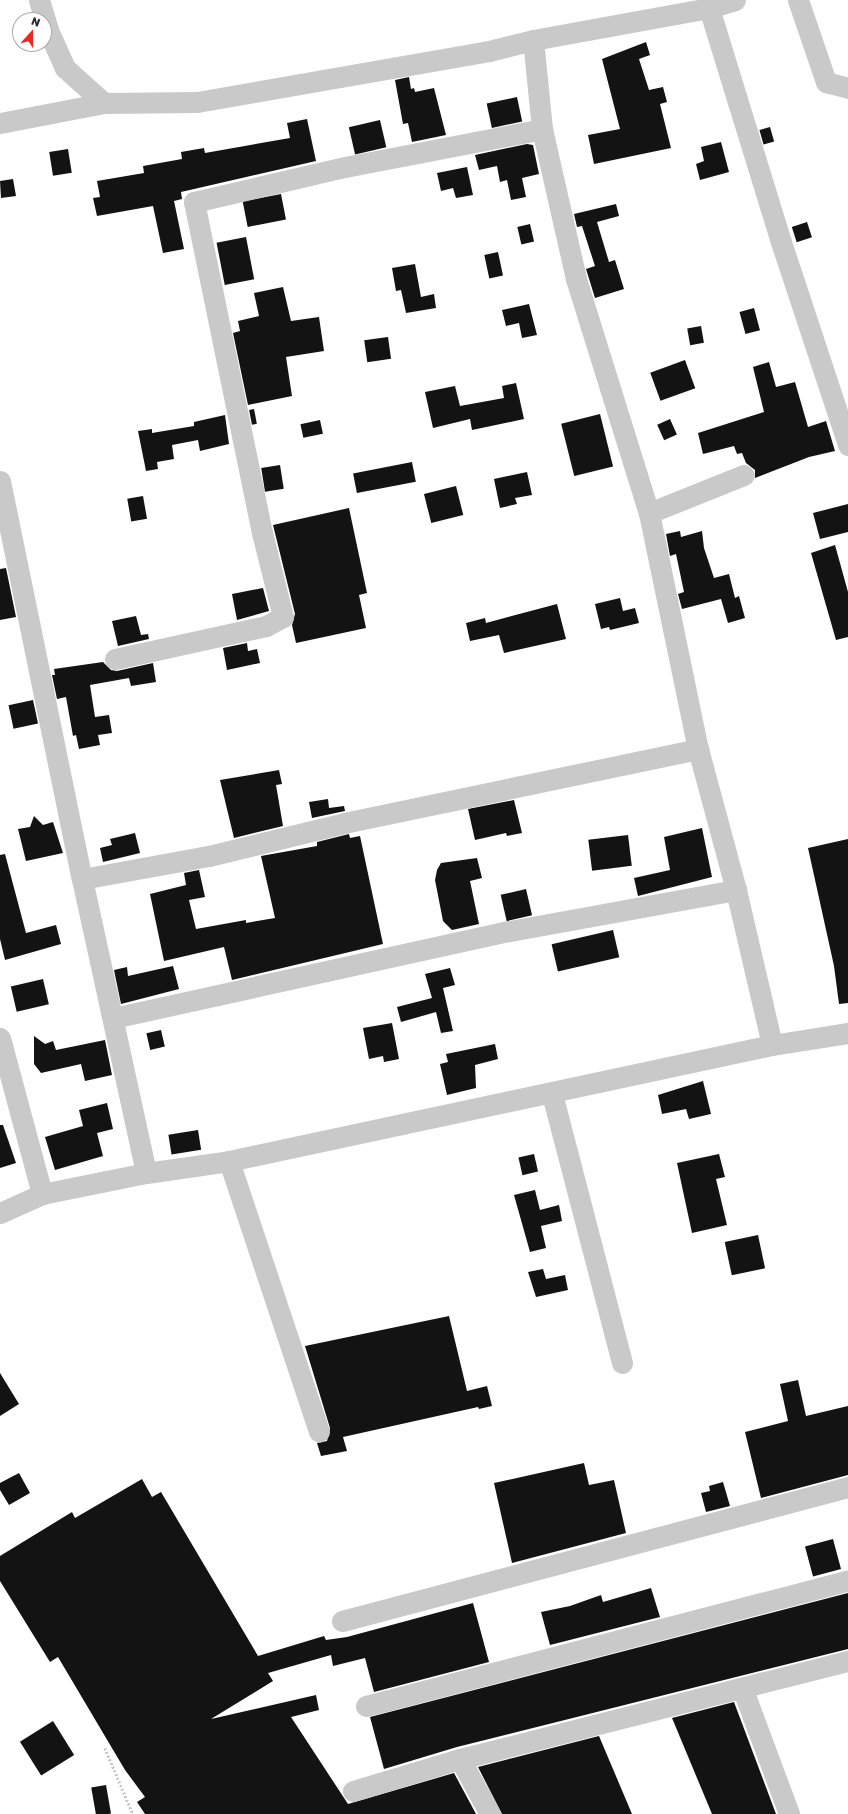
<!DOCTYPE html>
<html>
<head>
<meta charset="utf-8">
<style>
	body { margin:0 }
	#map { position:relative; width:848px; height:1814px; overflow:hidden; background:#fff; font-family:"Golos Text",sans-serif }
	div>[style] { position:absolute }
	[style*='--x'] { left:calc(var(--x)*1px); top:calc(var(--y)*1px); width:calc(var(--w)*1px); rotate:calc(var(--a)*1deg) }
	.building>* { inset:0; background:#131313; transform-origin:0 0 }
	.path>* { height:2.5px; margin-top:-1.25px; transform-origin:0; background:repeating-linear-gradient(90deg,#c9c9c9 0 2px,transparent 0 4px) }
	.minor>* { height:21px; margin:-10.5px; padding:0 10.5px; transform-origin:10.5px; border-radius:10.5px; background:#c9c9c9 }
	span { translate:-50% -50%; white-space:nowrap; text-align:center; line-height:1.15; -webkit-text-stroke:4px #fff; paint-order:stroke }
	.north { position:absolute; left:12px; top:12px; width:40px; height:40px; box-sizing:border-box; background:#fff; border:1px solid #ababab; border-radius:50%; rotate:21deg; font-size:11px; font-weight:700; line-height:16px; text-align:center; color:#2c2c2c }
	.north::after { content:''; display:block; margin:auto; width:14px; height:18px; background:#ef2621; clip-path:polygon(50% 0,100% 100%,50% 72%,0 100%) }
</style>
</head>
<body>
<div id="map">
	<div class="building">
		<i style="clip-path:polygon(646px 42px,650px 55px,639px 59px,649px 90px,663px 87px,667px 102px,660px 104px,671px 148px,594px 164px,588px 135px,620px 129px,602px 59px)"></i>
		<i style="clip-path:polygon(409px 77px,411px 89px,414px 88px,415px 92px,434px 88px,446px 135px,412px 142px,408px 123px,403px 124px,395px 80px)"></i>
		<i style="left:517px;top:97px;width:25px;height:31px;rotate:78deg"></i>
		<i style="clip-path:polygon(307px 119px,316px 161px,181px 192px,182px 199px,174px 201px,184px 249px,163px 253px,153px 206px,97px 216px,93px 198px,100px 197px,97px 181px,144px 173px,143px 166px,182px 159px,181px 152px,204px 148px,205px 153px,290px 138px,287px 123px)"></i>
		<i style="left:380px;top:120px;width:28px;height:32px;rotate:77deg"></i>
		<i style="left:770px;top:127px;width:15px;height:11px;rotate:74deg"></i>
		<i style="clip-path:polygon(721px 142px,729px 172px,700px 180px,696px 164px,704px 161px,701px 147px)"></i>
		<i style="clip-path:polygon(527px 144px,533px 145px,539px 174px,522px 178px,526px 197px,511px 200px,507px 180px,500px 182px,497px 166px,479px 170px,475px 155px)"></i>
		<i style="left:68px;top:149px;width:24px;height:19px;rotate:81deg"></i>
		<i style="clip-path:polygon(467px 167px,473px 195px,456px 198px,453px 188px,441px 191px,437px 173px)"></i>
		<i style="clip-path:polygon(13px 179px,16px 196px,1px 198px,0 181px)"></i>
		<i style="left:281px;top:194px;width:26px;height:39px;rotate:79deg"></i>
		<i style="clip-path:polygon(616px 204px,619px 216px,597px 222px,609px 262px,615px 260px,624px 289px,595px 298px,586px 269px,595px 266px,582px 226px,577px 227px,574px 214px)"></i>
		<i style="left:807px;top:222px;width:16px;height:16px;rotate:72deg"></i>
		<i style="left:530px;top:224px;width:18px;height:13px;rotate:77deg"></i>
		<i style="left:246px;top:237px;width:43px;height:30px;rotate:79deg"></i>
		<i style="left:498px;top:252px;width:24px;height:14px;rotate:78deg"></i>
		<i style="clip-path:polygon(415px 264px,421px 297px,434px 294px,436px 308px,406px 313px,401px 290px,396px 291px,392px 268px)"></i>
		<i style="clip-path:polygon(283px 287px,291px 321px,319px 317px,324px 351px,286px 357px,292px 396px,248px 405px,233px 333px,240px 331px,238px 321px,259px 316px,254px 293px)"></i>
		<i style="clip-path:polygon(529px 304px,537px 335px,522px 338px,519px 323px,506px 326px,502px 310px)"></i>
		<i style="left:754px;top:308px;width:23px;height:15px;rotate:75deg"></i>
		<i style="left:701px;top:326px;width:17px;height:14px;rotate:80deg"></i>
		<i style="left:388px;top:337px;width:22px;height:24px;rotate:82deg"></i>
		<i style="left:685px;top:360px;width:30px;height:37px;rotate:70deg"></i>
		<i style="clip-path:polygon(769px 362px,776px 387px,795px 382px,808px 427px,826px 421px,835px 451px,809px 457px,755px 478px,755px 470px,746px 463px,742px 453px,737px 454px,734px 446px,703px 454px,698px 433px,764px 412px,753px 367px)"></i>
		<i style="clip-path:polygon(516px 383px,524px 419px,472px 430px,470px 419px,433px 428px,425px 392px,455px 386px,460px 406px,504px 398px,502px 386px)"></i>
		<i style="left:254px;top:409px;width:15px;height:5px;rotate:79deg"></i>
		<i style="left:600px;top:414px;width:54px;height:40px;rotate:76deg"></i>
		<i style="clip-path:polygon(225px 415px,229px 444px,200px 451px,198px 440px,172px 445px,174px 459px,157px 462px,158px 469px,146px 471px,138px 431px,152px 429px,152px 433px,194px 426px,194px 422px)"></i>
		<i style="left:670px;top:419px;width:17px;height:14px;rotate:66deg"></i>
		<i style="left:320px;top:420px;width:14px;height:20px;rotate:78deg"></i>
		<i style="left:412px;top:462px;width:20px;height:60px;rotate:79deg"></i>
		<i style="left:280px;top:465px;width:24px;height:19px;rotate:81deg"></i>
		<i style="clip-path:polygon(527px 472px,532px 495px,515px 498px,517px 504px,500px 508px,494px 479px)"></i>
		<i style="left:456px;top:486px;width:30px;height:33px;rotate:76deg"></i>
		<i style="left:143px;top:496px;width:23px;height:16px;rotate:80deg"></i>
		<i style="clip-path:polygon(848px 504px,848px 532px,820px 539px,813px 513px)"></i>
		<i style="clip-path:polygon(349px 508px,367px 593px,359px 595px,366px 628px,296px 643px,292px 625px,295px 614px,273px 525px)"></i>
		<i style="clip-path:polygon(680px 531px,681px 537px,702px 531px,704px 548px,714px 578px,729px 574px,735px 598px,739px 596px,745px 618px,728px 623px,721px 599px,682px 609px,678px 594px,684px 592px,676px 554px,670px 556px,666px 534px)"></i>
		<i style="clip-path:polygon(835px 545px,848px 592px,848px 637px,836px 640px,811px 553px)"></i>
		<i style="clip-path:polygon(6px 568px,16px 617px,0 620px,0 569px)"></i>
		<i style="clip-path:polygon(263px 588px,269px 611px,237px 620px,232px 594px)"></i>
		<i style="clip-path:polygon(620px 598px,623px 611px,635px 608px,639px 623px,610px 630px,609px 627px,601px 629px,595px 604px)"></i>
		<i style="clip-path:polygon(557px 604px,566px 639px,504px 653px,499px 635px,470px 641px,466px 623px,485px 618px,486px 623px)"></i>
		<i style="clip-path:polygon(136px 616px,141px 635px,148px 634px,149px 639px,118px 646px,112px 621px)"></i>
		<i style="clip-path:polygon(247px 643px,248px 651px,257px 649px,260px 663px,227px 670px,223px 648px)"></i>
		<i style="clip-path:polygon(103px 662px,111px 670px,117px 671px,153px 663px,156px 682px,131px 686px,129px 678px,90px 685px,95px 717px,109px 715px,112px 733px,98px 735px,100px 745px,79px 749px,76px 735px,73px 736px,66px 697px,57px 699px,52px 675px,55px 675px,54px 669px)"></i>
		<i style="left:33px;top:700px;width:24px;height:25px;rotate:78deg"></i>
		<i style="clip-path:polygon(279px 770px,282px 784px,276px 785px,283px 826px,234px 838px,220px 780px)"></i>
		<i style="clip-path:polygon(328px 799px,329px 808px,344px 806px,345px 811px,312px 818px,309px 802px)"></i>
		<i style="clip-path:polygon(514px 800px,522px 833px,507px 836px,506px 833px,475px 840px,468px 809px)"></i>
		<i style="clip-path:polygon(34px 816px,43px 825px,53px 822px,63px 853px,26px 861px,18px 829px,30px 827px)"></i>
		<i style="clip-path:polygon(702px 828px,712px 877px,638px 896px,634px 878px,670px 870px,664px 837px)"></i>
		<i style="clip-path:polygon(135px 833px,140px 853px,103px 862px,100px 848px,112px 845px,110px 839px)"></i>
		<i style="clip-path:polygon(349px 834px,350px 838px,360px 836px,383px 944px,232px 980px,224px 947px,164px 961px,150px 894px,186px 885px,184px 873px,199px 870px,205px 897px,189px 900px,196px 929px,246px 920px,246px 923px,275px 918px,261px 856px,317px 846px,317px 842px)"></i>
		<i style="left:628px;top:835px;width:31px;height:40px;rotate:83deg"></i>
		<i style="clip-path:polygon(848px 839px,848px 1003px,839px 1004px,834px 966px,808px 848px)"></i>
		<i style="clip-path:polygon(5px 854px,26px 933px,56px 925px,61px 944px,5px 960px,0 939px,0 855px)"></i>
		<i style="clip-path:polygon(477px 858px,482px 878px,470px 881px,479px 924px,452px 930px,443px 921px,435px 880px,437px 870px,441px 863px)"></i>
		<i style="left:526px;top:889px;width:27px;height:26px;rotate:77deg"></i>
		<i style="left:613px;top:930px;width:28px;height:63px;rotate:77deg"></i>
		<i style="clip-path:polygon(173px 966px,179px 989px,121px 1004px,114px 970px,127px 967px,128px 976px)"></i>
		<i style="clip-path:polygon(450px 968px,455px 985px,443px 988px,453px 1031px,441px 1033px,436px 1012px,401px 1022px,397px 1007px,432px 998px,425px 974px)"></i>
		<i style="left:43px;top:979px;width:26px;height:33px;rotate:77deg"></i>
		<i style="clip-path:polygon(392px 1023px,399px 1059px,384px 1062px,383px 1056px,369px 1059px,363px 1028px)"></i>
		<i style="left:161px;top:1030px;width:17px;height:15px;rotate:77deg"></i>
		<i style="clip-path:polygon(34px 1036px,45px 1044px,53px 1041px,56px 1050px,105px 1040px,112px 1075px,85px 1081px,81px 1064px,41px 1073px,34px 1064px)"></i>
		<i style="clip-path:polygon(495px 1044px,498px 1059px,475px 1065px,476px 1088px,447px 1095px,440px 1064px,448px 1062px,446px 1054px)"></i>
		<i style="clip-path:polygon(703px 1081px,711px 1114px,689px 1119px,686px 1109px,662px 1114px,658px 1095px)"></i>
		<i style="clip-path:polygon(107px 1103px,113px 1129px,97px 1133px,103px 1156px,55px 1170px,45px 1137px,83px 1126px,79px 1110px)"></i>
		<i style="clip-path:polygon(0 1125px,3px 1125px,16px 1163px,0 1168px)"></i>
		<i style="left:198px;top:1130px;width:20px;height:30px;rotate:81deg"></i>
		<i style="left:534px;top:1154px;width:18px;height:16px;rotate:77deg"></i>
		<i style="clip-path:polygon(719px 1154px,725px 1177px,716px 1179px,727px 1225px,692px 1233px,677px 1163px)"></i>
		<i style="clip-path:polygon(535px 1190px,540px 1210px,559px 1205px,562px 1221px,541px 1226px,546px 1248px,530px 1252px,514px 1195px)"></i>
		<i style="left:758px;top:1235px;width:34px;height:34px;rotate:78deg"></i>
		<i style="clip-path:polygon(543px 1269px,546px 1279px,565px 1275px,568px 1290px,536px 1297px,528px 1272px)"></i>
		<i style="clip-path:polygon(449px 1316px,467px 1391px,487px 1386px,492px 1406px,479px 1409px,478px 1407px,343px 1437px,347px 1451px,321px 1456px,317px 1443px,327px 1441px,330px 1428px,305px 1346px)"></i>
		<i style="clip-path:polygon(0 1373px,19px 1404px,0 1416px)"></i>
		<i style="clip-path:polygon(798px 1380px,806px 1416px,848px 1406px,848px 1475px,761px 1498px,745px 1432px,788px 1421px,780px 1384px)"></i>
		<i style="clip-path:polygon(584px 1463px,589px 1485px,614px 1480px,626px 1533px,512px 1563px,494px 1483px)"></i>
		<i style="clip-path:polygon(19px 1473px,30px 1493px,9px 1505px,0 1490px,0 1483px)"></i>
		<i style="clip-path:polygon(142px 1479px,152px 1497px,161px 1492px,258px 1656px,324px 1636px,326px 1640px,347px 1637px,473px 1603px,489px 1662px,374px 1692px,365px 1658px,333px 1666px,331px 1655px,268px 1673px,273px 1681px,211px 1719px,316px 1695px,319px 1710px,291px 1717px,348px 1804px,454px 1773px,476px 1814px,145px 1814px,137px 1802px,145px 1797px,125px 1770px,58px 1657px,50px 1662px,0 1581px,0 1556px,72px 1512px,75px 1518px)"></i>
		<i style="clip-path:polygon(723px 1482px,730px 1506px,706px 1512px,701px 1493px,710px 1491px,709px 1486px)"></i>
		<i style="left:833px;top:1539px;width:31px;height:29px;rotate:75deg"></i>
		<i style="clip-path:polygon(651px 1588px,660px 1617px,550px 1645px,541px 1612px,570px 1606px,601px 1595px,603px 1602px)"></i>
		<i style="clip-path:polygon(848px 1593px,848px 1649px,457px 1747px,384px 1769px,370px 1717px)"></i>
		<i style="clip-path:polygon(734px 1702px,776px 1814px,712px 1814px,672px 1718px)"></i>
		<i style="left:53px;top:1721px;width:40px;height:39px;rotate:58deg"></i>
		<i style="clip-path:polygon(599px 1736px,632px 1814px,502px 1814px,478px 1767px)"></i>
		<i style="left:106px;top:1785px;width:29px;height:15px;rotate:80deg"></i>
	</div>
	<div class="path">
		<i style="--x:105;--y:1748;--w:72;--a:67"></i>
	</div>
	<div class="minor">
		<i style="--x:39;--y:0;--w:31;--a:73"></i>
		<i style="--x:48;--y:30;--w:42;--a:65.9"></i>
		<i style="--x:65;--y:68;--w:52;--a:41.9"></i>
		<i style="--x:798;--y:0;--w:87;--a:71.1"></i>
		<i style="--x:826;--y:82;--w:23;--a:15"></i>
		<i style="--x:709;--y:8;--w:27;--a:-17"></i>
		<i style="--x:533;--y:40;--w:179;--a:-10.3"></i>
		<i style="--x:709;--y:8;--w:245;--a:72.9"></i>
		<i style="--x:781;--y:242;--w:214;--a:71.7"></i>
		<i style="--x:0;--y:123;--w:106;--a:-10.9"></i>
		<i style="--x:104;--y:103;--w:93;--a:-0.6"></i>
		<i style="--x:197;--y:102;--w:296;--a:-9.9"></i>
		<i style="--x:489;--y:51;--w:45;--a:-14"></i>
		<i style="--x:533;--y:40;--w:89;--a:84.2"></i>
		<i style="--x:542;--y:129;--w:154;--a:77.2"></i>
		<i style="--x:576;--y:279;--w:245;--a:72.7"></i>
		<i style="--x:649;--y:513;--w:241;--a:78.3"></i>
		<i style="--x:698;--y:749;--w:146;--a:74.9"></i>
		<i style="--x:736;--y:890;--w:159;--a:76.9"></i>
		<i style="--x:0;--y:481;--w:406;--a:78.4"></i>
		<i style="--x:82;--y:879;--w:301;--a:77.7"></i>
		<i style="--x:649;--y:513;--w:102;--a:-21.8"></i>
		<i style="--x:115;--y:659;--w:155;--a:-12.3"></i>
		<i style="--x:266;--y:626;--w:19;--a:-28"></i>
		<i style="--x:283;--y:617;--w:87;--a:-104"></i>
		<i style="--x:262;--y:533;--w:338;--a:-101.6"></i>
		<i style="--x:194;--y:202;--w:155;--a:-13.1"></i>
		<i style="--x:345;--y:167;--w:201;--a:-10.9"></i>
		<i style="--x:82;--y:879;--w:129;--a:-10.3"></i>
		<i style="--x:209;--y:856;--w:139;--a:-13.7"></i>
		<i style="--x:344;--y:823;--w:362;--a:-11.8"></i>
		<i style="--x:113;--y:1018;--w:406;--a:-12.4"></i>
		<i style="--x:510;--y:931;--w:230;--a:-10.3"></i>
		<i style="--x:0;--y:1038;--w:162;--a:74.9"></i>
		<i style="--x:552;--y:1094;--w:278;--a:75.4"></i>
		<i style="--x:229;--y:1161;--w:285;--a:71.6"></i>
		<i style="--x:0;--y:1213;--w:46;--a:-24.3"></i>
		<i style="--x:42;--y:1194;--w:106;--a:-11.4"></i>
		<i style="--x:146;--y:1173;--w:84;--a:-8.2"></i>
		<i style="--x:229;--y:1161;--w:555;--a:-12.06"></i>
		<i style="--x:772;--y:1045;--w:77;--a:-9"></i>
		<i style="--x:342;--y:1621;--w:523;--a:-14.83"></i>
		<i style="--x:743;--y:1690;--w:132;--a:69.6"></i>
		<i style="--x:366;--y:1706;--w:498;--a:-14.6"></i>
		<i style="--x:460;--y:1759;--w:63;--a:61.4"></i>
		<i style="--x:353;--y:1791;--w:112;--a:-16.7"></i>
		<i style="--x:460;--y:1759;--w:400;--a:-14.2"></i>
	</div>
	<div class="north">N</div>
</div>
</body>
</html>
